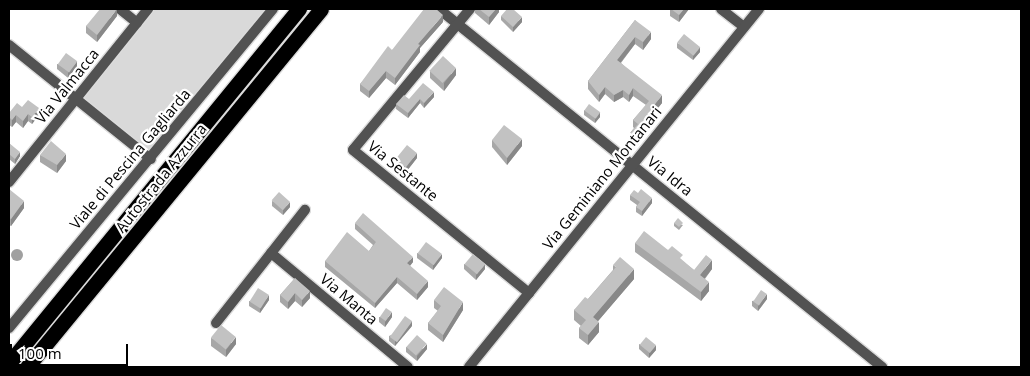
<!DOCTYPE html>
<html>
<head>
<meta charset="utf-8">
<style>
	body { margin:0 }
	#map { position:relative; width:1030px; height:376px; overflow:hidden; background:#fff; font-family:"Open Sans",sans-serif }
	div>[style] { position:absolute }
	[style*='--x'] { left:calc(var(--x)*1px); top:calc(var(--y)*1px); width:calc(var(--w)*1px); rotate:calc(var(--a)*1deg) }
	.green>* { inset:0; background:#d9d9d9 }
	.water>* { inset:0; background:#a0a0a0 }
	.round { border-radius:50% }
	.roads { filter:drop-shadow(1px 0 #dbdbdb) drop-shadow(-1px 0 #dbdbdb) drop-shadow(0 1px #dbdbdb) drop-shadow(0 -1px #dbdbdb) }
	.minor>* { height:10px; margin:-5px; padding:0 5px; transform-origin:5px; border-radius:5px; background:#525252 }
	.tertiary>* { height:10px; margin:-5px; padding:0 5px; transform-origin:5px; border-radius:5px; background:#525252 }
	.motorway>* { height:15px; margin:-7.5px; padding:0 7.5px; transform-origin:7.5px; border-radius:7.5px; background:#000 }
	.wall>* { inset:0; background:#a7a7a7 }
	.shaded-wall>* { inset:0; background:#888 }
	.building>* { inset:0; background:#c2c2c2; transform-origin:0 0 }
	span { translate:-50% -50%; white-space:nowrap; text-align:center; line-height:1.15; -webkit-text-stroke:4.5px #fff; paint-order:stroke }
	.street-label { font-size:15px; color:#000 }
	.frame { position:absolute; inset:0; border:10px solid #000; pointer-events:none }
	.scale { position:absolute; left:10px; top:344px; width:118px; height:22px; box-sizing:border-box; border:2px solid #000; border-top:0; padding-left:6px; font-size:15px; line-height:18px; white-space:nowrap; color:#000; -webkit-text-stroke:4px #fff; paint-order:stroke }
</style>
</head>
<body>
<div id="map">
	<div class="green">
		<i style="clip-path:polygon(153px 9px,268px 9px,150px 153px,82px 97px)"></i>
	</div>
	<div class="water">
		<i class="round" style="left:11px;top:249px;width:12px;height:12px"></i>
	</div>
	<div class="roads">
		<div class="minor">
			<i style="--x:120;--y:9;--w:22;--a:39"></i>
			<i style="--x:439;--y:9;--w:570;--a:38.94"></i>
			<i style="--x:470;--y:9;--w:183;--a:129.7"></i>
			<i style="--x:353;--y:150;--w:227;--a:39.1"></i>
			<i style="--x:721;--y:9;--w:29;--a:38"></i>
			<i style="--x:9;--y:45;--w:182;--a:38.8"></i>
			<i style="--x:9;--y:182;--w:222;--a:-51.2"></i>
			<i style="--x:271;--y:253;--w:178;--a:39.8"></i>
			<i style="--x:216;--y:323;--w:144;--a:-51.8"></i>
			<i style="--x:9;--y:328;--w:414;--a:-50.4"></i>
		</div>
		<div class="tertiary">
			<i style="--x:469;--y:367;--w:461;--a:-51"></i>
		</div>
		<div class="motorway">
			<i style="--x:9;--y:363;--w:458;--a:-50.7"></i>
			<i style="--x:27;--y:367;--w:463;--a:-50.6"></i>
		</div>
	</div>
	<div class="wall">
		<i style="clip-path:polygon(475px 9px,499px 9px,499px 12px,489px 25px,475px 13px)"></i>
		<i style="clip-path:polygon(670px 9px,689px 9px,679px 22px,670px 16px)"></i>
		<i style="clip-path:polygon(117px 16px,97px 42px,86px 33px,86px 26px)"></i>
		<i style="clip-path:polygon(501px 16px,522px 22px,513px 32px,501px 20px)"></i>
		<i style="clip-path:polygon(635px 20px,651px 39px,643px 50px,635px 44px,621px 63px,662px 103px,652px 115px,653px 122px,637px 146px,630px 141px,630px 133px,634px 128px,633px 127px,633px 120px,646px 105px,633px 96px,629px 102px,623px 97px,614px 102px,605px 94px,599px 102px,588px 89px,588px 81px)"></i>
		<i style="clip-path:polygon(443px 22px,420px 48px,420px 52px,395px 85px,386px 78px,369px 98px,360px 91px,360px 84px,392px 50px)"></i>
		<i style="clip-path:polygon(677px 43px,700px 52px,693px 60px,677px 48px)"></i>
		<i style="clip-path:polygon(57px 64px,77px 66px,68px 78px,57px 69px)"></i>
		<i style="clip-path:polygon(430px 71px,456px 75px,444px 91px,430px 78px)"></i>
		<i style="clip-path:polygon(434px 97px,424px 108px,420px 103px,408px 118px,396px 109px,396px 104px,409px 99px)"></i>
		<i style="clip-path:polygon(22px 107px,39px 115px,32px 124px,28px 121px,23px 128px,16px 122px,12px 127px,9px 125px,9px 113px)"></i>
		<i style="clip-path:polygon(584px 110px,600px 117px,595px 123px,584px 115px)"></i>
		<i style="clip-path:polygon(492px 140px,522px 146px,507px 165px,492px 147px)"></i>
		<i style="clip-path:polygon(9px 143px,20px 156px,15px 164px,9px 159px)"></i>
		<i style="clip-path:polygon(40px 155px,66px 161px,57px 173px,40px 162px)"></i>
		<i style="clip-path:polygon(417px 158px,406px 172px,396px 164px,396px 159px)"></i>
		<i style="clip-path:polygon(9px 189px,24px 208px,11px 226px,9px 225px)"></i>
		<i style="clip-path:polygon(630px 195px,652px 203px,642px 216px,636px 212px,636px 207px,637px 205px,630px 200px)"></i>
		<i style="clip-path:polygon(272px 201px,290px 207px,283px 215px,272px 206px)"></i>
		<i style="clip-path:polygon(355px 223px,413px 262px,410px 266px,428px 287px,417px 300px,397px 283px,375px 308px,325px 267px,325px 261px,369px 251px,373px 245px,355px 229px)"></i>
		<i style="clip-path:polygon(674px 223px,683px 225px,679px 230px,674px 226px)"></i>
		<i style="clip-path:polygon(635px 243px,668px 250px,694px 270px,712px 269px,705px 279px,709px 291px,701px 301px,635px 252px)"></i>
		<i style="clip-path:polygon(417px 253px,442px 258px,433px 270px,417px 258px)"></i>
		<i style="clip-path:polygon(464px 264px,485px 269px,476px 280px,464px 269px)"></i>
		<i style="clip-path:polygon(613px 265px,634px 279px,598px 321px,599px 332px,588px 345px,579px 338px,579px 328px,581px 326px,574px 320px,574px 310px,588px 299px,613px 270px)"></i>
		<i style="clip-path:polygon(295px 278px,310px 298px,302px 307px,295px 301px,288px 309px,280px 302px,280px 295px)"></i>
		<i style="clip-path:polygon(767px 299px,758px 311px,752px 306px,752px 301px)"></i>
		<i style="clip-path:polygon(269px 300px,260px 313px,249px 306px,249px 301px)"></i>
		<i style="clip-path:polygon(434px 300px,463px 310px,443px 342px,428px 330px,428px 323px,438px 311px,434px 308px)"></i>
		<i style="clip-path:polygon(379px 317px,392px 317px,385px 327px,379px 322px)"></i>
		<i style="clip-path:polygon(412px 326px,395px 346px,389px 341px,389px 336px)"></i>
		<i style="clip-path:polygon(211px 338px,236px 344px,226px 357px,211px 346px)"></i>
		<i style="clip-path:polygon(639px 344px,656px 350px,649px 358px,639px 349px)"></i>
		<i style="clip-path:polygon(406px 347px,427px 349px,417px 361px,406px 352px)"></i>
	</div>
	<div class="shaded-wall">
		<i style="clip-path:polygon(117px 9px,117px 16px,97px 42px,97px 35px)"></i>
		<i style="clip-path:polygon(496px 9px,499px 9px,499px 12px,489px 25px,489px 17px)"></i>
		<i style="clip-path:polygon(684px 9px,689px 9px,679px 22px,679px 15px)"></i>
		<i style="clip-path:polygon(443px 15px,443px 22px,420px 48px,420px 52px,395px 85px,395px 78px,418px 44px)"></i>
		<i style="clip-path:polygon(522px 17px,522px 22px,513px 32px,513px 27px)"></i>
		<i style="clip-path:polygon(651px 32px,651px 39px,643px 50px,643px 42px)"></i>
		<i style="clip-path:polygon(635px 37px,635px 44px,617px 67px,617px 60px)"></i>
		<i style="clip-path:polygon(700px 47px,700px 52px,693px 60px,693px 55px)"></i>
		<i style="clip-path:polygon(77px 61px,77px 66px,68px 78px,68px 73px)"></i>
		<i style="clip-path:polygon(456px 68px,456px 75px,444px 91px,444px 83px)"></i>
		<i style="clip-path:polygon(386px 71px,386px 78px,369px 98px,369px 91px)"></i>
		<i style="clip-path:polygon(605px 87px,605px 94px,599px 102px,599px 95px)"></i>
		<i style="clip-path:polygon(633px 88px,633px 96px,629px 102px,629px 95px)"></i>
		<i style="clip-path:polygon(623px 90px,623px 97px,614px 102px,614px 95px)"></i>
		<i style="clip-path:polygon(434px 92px,434px 97px,424px 108px,424px 103px)"></i>
		<i style="clip-path:polygon(662px 95px,662px 103px,649px 119px,649px 112px)"></i>
		<i style="clip-path:polygon(420px 99px,420px 103px,408px 118px,408px 113px)"></i>
		<i style="clip-path:polygon(39px 108px,39px 115px,32px 124px,32px 117px)"></i>
		<i style="clip-path:polygon(600px 112px,600px 117px,595px 123px,595px 118px)"></i>
		<i style="clip-path:polygon(28px 114px,28px 121px,23px 128px,23px 121px)"></i>
		<i style="clip-path:polygon(16px 115px,16px 122px,12px 127px,12px 120px)"></i>
		<i style="clip-path:polygon(653px 115px,653px 122px,637px 146px,637px 139px)"></i>
		<i style="clip-path:polygon(522px 139px,522px 146px,507px 165px,507px 158px)"></i>
		<i style="clip-path:polygon(20px 152px,20px 156px,15px 164px,15px 159px)"></i>
		<i style="clip-path:polygon(417px 153px,417px 158px,406px 172px,406px 167px)"></i>
		<i style="clip-path:polygon(66px 154px,66px 161px,57px 173px,57px 165px)"></i>
		<i style="clip-path:polygon(652px 198px,652px 203px,642px 216px,642px 211px)"></i>
		<i style="clip-path:polygon(24px 201px,24px 208px,11px 226px,11px 219px)"></i>
		<i style="clip-path:polygon(290px 202px,290px 207px,283px 215px,283px 210px)"></i>
		<i style="clip-path:polygon(442px 254px,442px 258px,433px 270px,433px 265px)"></i>
		<i style="clip-path:polygon(413px 257px,413px 262px,407px 269px,407px 263px)"></i>
		<i style="clip-path:polygon(712px 260px,712px 269px,700px 284px,700px 275px)"></i>
		<i style="clip-path:polygon(485px 264px,485px 269px,476px 280px,476px 275px)"></i>
		<i style="clip-path:polygon(634px 269px,634px 279px,593px 327px,593px 317px)"></i>
		<i style="clip-path:polygon(397px 277px,397px 283px,375px 308px,375px 303px)"></i>
		<i style="clip-path:polygon(428px 281px,428px 287px,417px 300px,417px 294px)"></i>
		<i style="clip-path:polygon(709px 282px,709px 291px,701px 301px,701px 292px)"></i>
		<i style="clip-path:polygon(310px 291px,310px 298px,302px 307px,302px 300px)"></i>
		<i style="clip-path:polygon(295px 293px,295px 301px,288px 309px,288px 302px)"></i>
		<i style="clip-path:polygon(767px 294px,767px 299px,758px 311px,758px 306px)"></i>
		<i style="clip-path:polygon(269px 295px,269px 300px,260px 313px,260px 308px)"></i>
		<i style="clip-path:polygon(463px 302px,463px 310px,443px 342px,443px 335px)"></i>
		<i style="clip-path:polygon(392px 312px,392px 317px,385px 327px,385px 322px)"></i>
		<i style="clip-path:polygon(412px 321px,412px 326px,395px 346px,395px 341px)"></i>
		<i style="clip-path:polygon(599px 322px,599px 332px,588px 345px,588px 335px)"></i>
		<i style="clip-path:polygon(236px 337px,236px 344px,226px 357px,226px 350px)"></i>
		<i style="clip-path:polygon(427px 344px,427px 349px,417px 361px,417px 356px)"></i>
		<i style="clip-path:polygon(656px 345px,656px 350px,649px 358px,649px 353px)"></i>
	</div>
	<div class="building">
		<i style="clip-path:polygon(100px 9px,117px 9px,97px 35px,86px 26px)"></i>
		<i style="clip-path:polygon(424px 9px,436px 9px,443px 15px,418px 44px,420px 45px,395px 78px,386px 71px,369px 91px,360px 84px,388px 46px,392px 50px)"></i>
		<i style="clip-path:polygon(479px 9px,496px 9px,489px 17px)"></i>
		<i style="clip-path:polygon(507px 9px,513px 9px,522px 17px,513px 27px,501px 16px)"></i>
		<i style="clip-path:polygon(671px 9px,684px 9px,679px 15px)"></i>
		<i style="clip-path:polygon(635px 20px,651px 32px,643px 42px,635px 37px,617px 60px,662px 95px,649px 112px,653px 115px,637px 139px,630px 133px,638px 124px,633px 120px,649px 101px,633px 88px,629px 95px,623px 90px,614px 95px,605px 87px,599px 95px,588px 81px)"></i>
		<i style="left:684px;top:34px;width:21px;height:11px;rotate:39deg"></i>
		<i style="left:66px;top:53px;width:14px;height:14px;rotate:36deg"></i>
		<i style="left:443px;top:56px;width:18px;height:20px;rotate:43deg"></i>
		<i style="clip-path:polygon(423px 83px,434px 92px,424px 103px,420px 99px,408px 113px,396px 104px,404px 95px,409px 99px)"></i>
		<i style="clip-path:polygon(28px 100px,39px 108px,32px 117px,28px 114px,23px 121px,16px 115px,12px 120px,9px 117px,9px 113px,17px 103px,22px 107px)"></i>
		<i style="left:589px;top:104px;width:14px;height:8px;rotate:36deg"></i>
		<i style="clip-path:polygon(504px 125px,522px 139px,507px 158px,492px 140px)"></i>
		<i style="clip-path:polygon(51px 141px,66px 154px,57px 165px,40px 155px)"></i>
		<i style="clip-path:polygon(9px 143px,20px 152px,15px 159px,9px 154px)"></i>
		<i style="left:407px;top:145px;width:13px;height:18px;rotate:39deg"></i>
		<i style="clip-path:polygon(9px 189px,24px 201px,11px 219px,9px 218px)"></i>
		<i style="clip-path:polygon(641px 189px,652px 198px,642px 211px,636px 207px,640px 202px,630px 195px,634px 190px,638px 193px)"></i>
		<i style="left:279px;top:192px;width:15px;height:11px;rotate:42deg"></i>
		<i style="clip-path:polygon(363px 213px,413px 257px,407px 263px,428px 281px,417px 294px,397px 277px,375px 303px,325px 261px,347px 232px,369px 251px,376px 242px,355px 223px)"></i>
		<i style="clip-path:polygon(678px 218px,683px 223px,679px 227px,674px 223px)"></i>
		<i style="clip-path:polygon(644px 231px,668px 250px,672px 246px,683px 255px,680px 258px,694px 270px,706px 255px,712px 260px,700px 275px,709px 282px,701px 292px,635px 243px)"></i>
		<i style="left:426px;top:242px;width:20px;height:14px;rotate:37deg"></i>
		<i style="left:473px;top:254px;width:16px;height:13px;rotate:40deg"></i>
		<i style="clip-path:polygon(620px 257px,634px 269px,593px 317px,599px 322px,588px 335px,579px 328px,586px 320px,574px 310px,585px 297px,588px 299px,616px 267px,613px 265px)"></i>
		<i style="clip-path:polygon(295px 278px,310px 291px,302px 300px,295px 293px,288px 302px,280px 295px)"></i>
		<i style="clip-path:polygon(444px 287px,463px 302px,443px 335px,428px 323px,441px 306px,434px 300px)"></i>
		<i style="left:258px;top:288px;width:13px;height:16px;rotate:32deg"></i>
		<i style="left:761px;top:290px;width:7px;height:14px;rotate:34deg"></i>
		<i style="left:386px;top:308px;width:7px;height:11px;rotate:34deg"></i>
		<i style="left:405px;top:316px;width:9px;height:26px;rotate:36deg"></i>
		<i style="left:221px;top:325px;width:19px;height:16px;rotate:39deg"></i>
		<i style="left:417px;top:335px;width:13px;height:16px;rotate:42deg"></i>
		<i style="left:646px;top:337px;width:13px;height:10px;rotate:39deg"></i>
	</div>
	<div class="street-label">
		<span style="left:67px;top:86px;rotate:-51deg">Via Valmacca</span>
		<span style="left:130px;top:159px;rotate:-50deg">Viale di Pescina Gagliarda</span>
		<span style="left:403px;top:171px;rotate:39deg">Via Sestante</span>
		<span style="left:670px;top:176px;rotate:39deg">Via Idra</span>
		<span style="left:161px;top:178px;rotate:-51deg">Autostrada Azzurra</span>
		<span style="left:602px;top:178px;rotate:-51deg">Via Geminiano Montanari</span>
		<span style="left:349px;top:299px;rotate:40deg">Via Manta</span>
	</div>
	<div class="frame"></div>
	<div class="scale">100 m</div>
</div>
</body>
</html>
